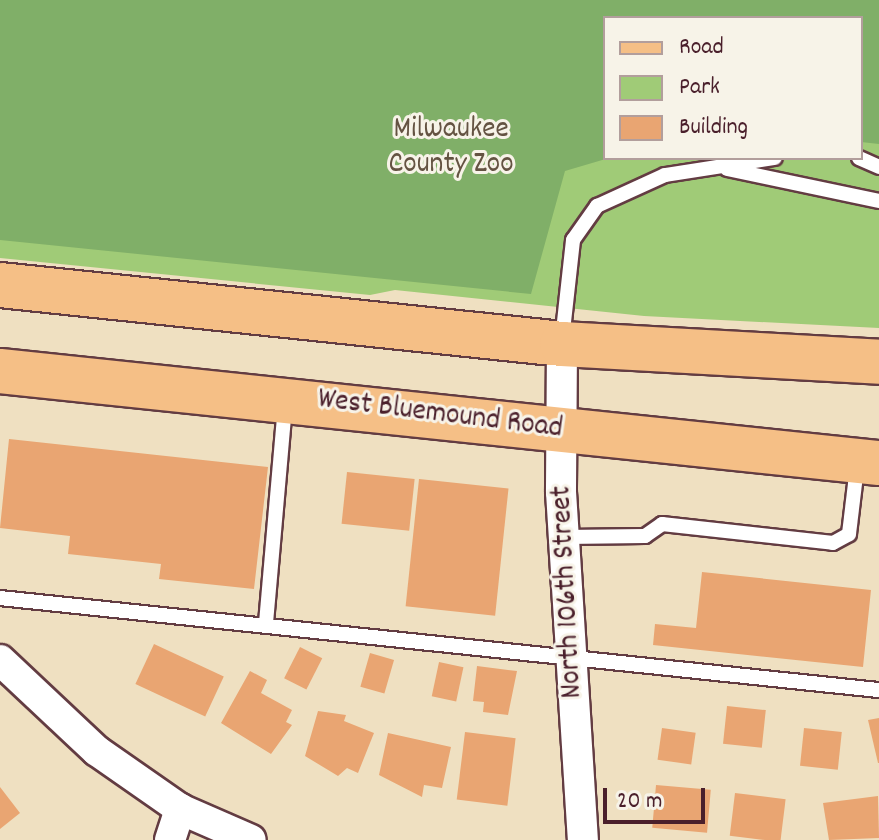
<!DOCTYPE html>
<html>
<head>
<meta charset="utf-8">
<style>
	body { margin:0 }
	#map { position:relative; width:879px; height:840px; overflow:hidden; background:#efe0c1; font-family:Dekko,sans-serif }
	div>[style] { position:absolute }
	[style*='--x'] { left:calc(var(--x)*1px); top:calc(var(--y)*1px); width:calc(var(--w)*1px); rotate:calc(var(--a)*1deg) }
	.green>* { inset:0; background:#a0cb77 }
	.forest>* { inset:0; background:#80af68 }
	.building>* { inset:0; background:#e9a572; transform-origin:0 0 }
	.roads { filter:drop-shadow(2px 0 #633c42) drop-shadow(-2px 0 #633c42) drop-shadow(0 2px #633c42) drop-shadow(0 -2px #633c42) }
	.service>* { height:14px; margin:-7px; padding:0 7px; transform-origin:7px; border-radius:7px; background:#fff }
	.minor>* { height:30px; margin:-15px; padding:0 15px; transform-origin:15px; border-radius:15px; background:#fff }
	.primary>* { height:44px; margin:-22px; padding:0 22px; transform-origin:22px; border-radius:22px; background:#f5bf86 }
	span { translate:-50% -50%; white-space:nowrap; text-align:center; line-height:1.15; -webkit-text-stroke:6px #f7f3e8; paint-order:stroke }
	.park-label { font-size:30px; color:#645342 }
	.street-label { font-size:30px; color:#4a1f2b }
	.legend { position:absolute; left:603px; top:16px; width:260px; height:144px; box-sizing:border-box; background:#f7f3e8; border:2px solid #b29e9c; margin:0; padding:10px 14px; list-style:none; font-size:24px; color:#4a1f2b }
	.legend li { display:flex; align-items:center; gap:16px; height:40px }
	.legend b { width:40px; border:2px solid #b29e9c }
	.scale { position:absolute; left:603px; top:788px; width:102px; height:36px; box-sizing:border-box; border:4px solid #4a1f2b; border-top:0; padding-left:10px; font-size:24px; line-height:28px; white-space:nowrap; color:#4a1f2b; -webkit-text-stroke:6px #f7f3e8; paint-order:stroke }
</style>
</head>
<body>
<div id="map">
	<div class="green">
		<i style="clip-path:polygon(evenodd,0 0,879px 0,879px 328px,644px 316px,395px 290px,370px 295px,0 258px,0 0,605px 18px,861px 18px,861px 158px,605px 158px,605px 18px)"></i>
	</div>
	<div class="forest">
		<i style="clip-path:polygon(0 0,879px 0,879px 144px,861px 142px,861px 18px,605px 18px,609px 158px,565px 171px,531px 294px,0 240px)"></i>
	</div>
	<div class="building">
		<i style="clip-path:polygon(9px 439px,268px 467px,254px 589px,159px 579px,161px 564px,68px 554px,70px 536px,0 528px)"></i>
		<i style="left:347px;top:472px;width:68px;height:52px;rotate:6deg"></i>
		<i style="left:419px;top:479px;width:90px;height:128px;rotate:6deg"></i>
		<i style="clip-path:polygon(702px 572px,871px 590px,863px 667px,653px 645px,655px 624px,696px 628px)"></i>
		<i style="left:154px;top:644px;width:77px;height:44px;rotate:25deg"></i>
		<i style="left:300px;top:647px;width:25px;height:35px;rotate:27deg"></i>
		<i style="left:370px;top:653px;width:25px;height:35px;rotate:16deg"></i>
		<i style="left:439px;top:662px;width:25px;height:35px;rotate:12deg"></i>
		<i style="clip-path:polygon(477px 666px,517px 671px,508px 715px,483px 712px,484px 702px,473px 701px)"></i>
		<i style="clip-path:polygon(250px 671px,267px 680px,261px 693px,292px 710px,286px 722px,292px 725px,271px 754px,221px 723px)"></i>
		<i style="left:727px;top:706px;width:39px;height:38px;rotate:6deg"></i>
		<i style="clip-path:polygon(318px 711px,346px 715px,344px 721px,374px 733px,358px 773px,347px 768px,338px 776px,305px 756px)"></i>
		<i style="clip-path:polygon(879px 718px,879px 763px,878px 763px,868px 720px)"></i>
		<i style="left:662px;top:728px;width:34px;height:32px;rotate:8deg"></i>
		<i style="left:804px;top:728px;width:38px;height:38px;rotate:6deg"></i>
		<i style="left:465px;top:732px;width:51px;height:68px;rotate:7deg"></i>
		<i style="clip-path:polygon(388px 733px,451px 747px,442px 788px,424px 785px,422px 797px,379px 775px)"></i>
		<i style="left:656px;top:785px;width:55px;height:43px;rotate:5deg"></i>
		<i style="clip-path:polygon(0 787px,20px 813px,0 829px)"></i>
		<i style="left:735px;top:793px;width:51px;height:43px;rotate:7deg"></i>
		<i style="clip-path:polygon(878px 796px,879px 838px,829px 840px,823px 803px)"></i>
	</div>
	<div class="roads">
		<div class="service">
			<i style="--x:859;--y:158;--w:22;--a:24"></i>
			<i style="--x:727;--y:169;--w:155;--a:11.9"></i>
			<i style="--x:562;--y:340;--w:101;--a:-83.7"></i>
			<i style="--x:573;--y:240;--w:42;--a:-54.8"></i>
			<i style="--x:597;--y:206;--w:75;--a:-24.5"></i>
			<i style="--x:665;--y:175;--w:111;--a:-8.8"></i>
			<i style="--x:565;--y:537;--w:80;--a:-0.7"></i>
			<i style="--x:645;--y:536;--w:21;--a:-35"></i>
			<i style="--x:662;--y:524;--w:172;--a:6.3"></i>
			<i style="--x:833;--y:543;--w:18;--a:-29"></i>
			<i style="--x:849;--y:534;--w:67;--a:-83.2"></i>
			<i style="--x:0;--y:598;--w:884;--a:5.98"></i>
			<i style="--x:266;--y:623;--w:219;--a:-85"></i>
		</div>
		<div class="minor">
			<i style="--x:562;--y:344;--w:148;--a:90.4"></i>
			<i style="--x:561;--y:492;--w:349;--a:86.4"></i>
			<i style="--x:0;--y:660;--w:133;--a:43.2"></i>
			<i style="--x:97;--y:751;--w:101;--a:34.9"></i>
			<i style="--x:180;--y:809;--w:77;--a:23.6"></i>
			<i style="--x:170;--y:840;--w:33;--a:-72"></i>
		</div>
		<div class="primary">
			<i style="--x:0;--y:285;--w:565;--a:5.99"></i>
			<i style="--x:562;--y:344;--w:318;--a:3.2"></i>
			<i style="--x:0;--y:371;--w:884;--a:5.98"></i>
		</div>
	</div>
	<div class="park-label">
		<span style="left:451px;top:148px">Milwaukee<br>County Zoo</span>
	</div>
	<div class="street-label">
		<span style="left:440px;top:416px;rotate:7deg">West Bluemound Road</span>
		<span style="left:569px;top:592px;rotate:-93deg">North 106th Street</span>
	</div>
	<ul class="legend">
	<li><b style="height:10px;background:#f5bf86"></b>Road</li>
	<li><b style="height:22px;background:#a0cb77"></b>Park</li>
	<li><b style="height:22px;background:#e9a572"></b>Building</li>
	</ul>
	<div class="scale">20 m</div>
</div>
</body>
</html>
